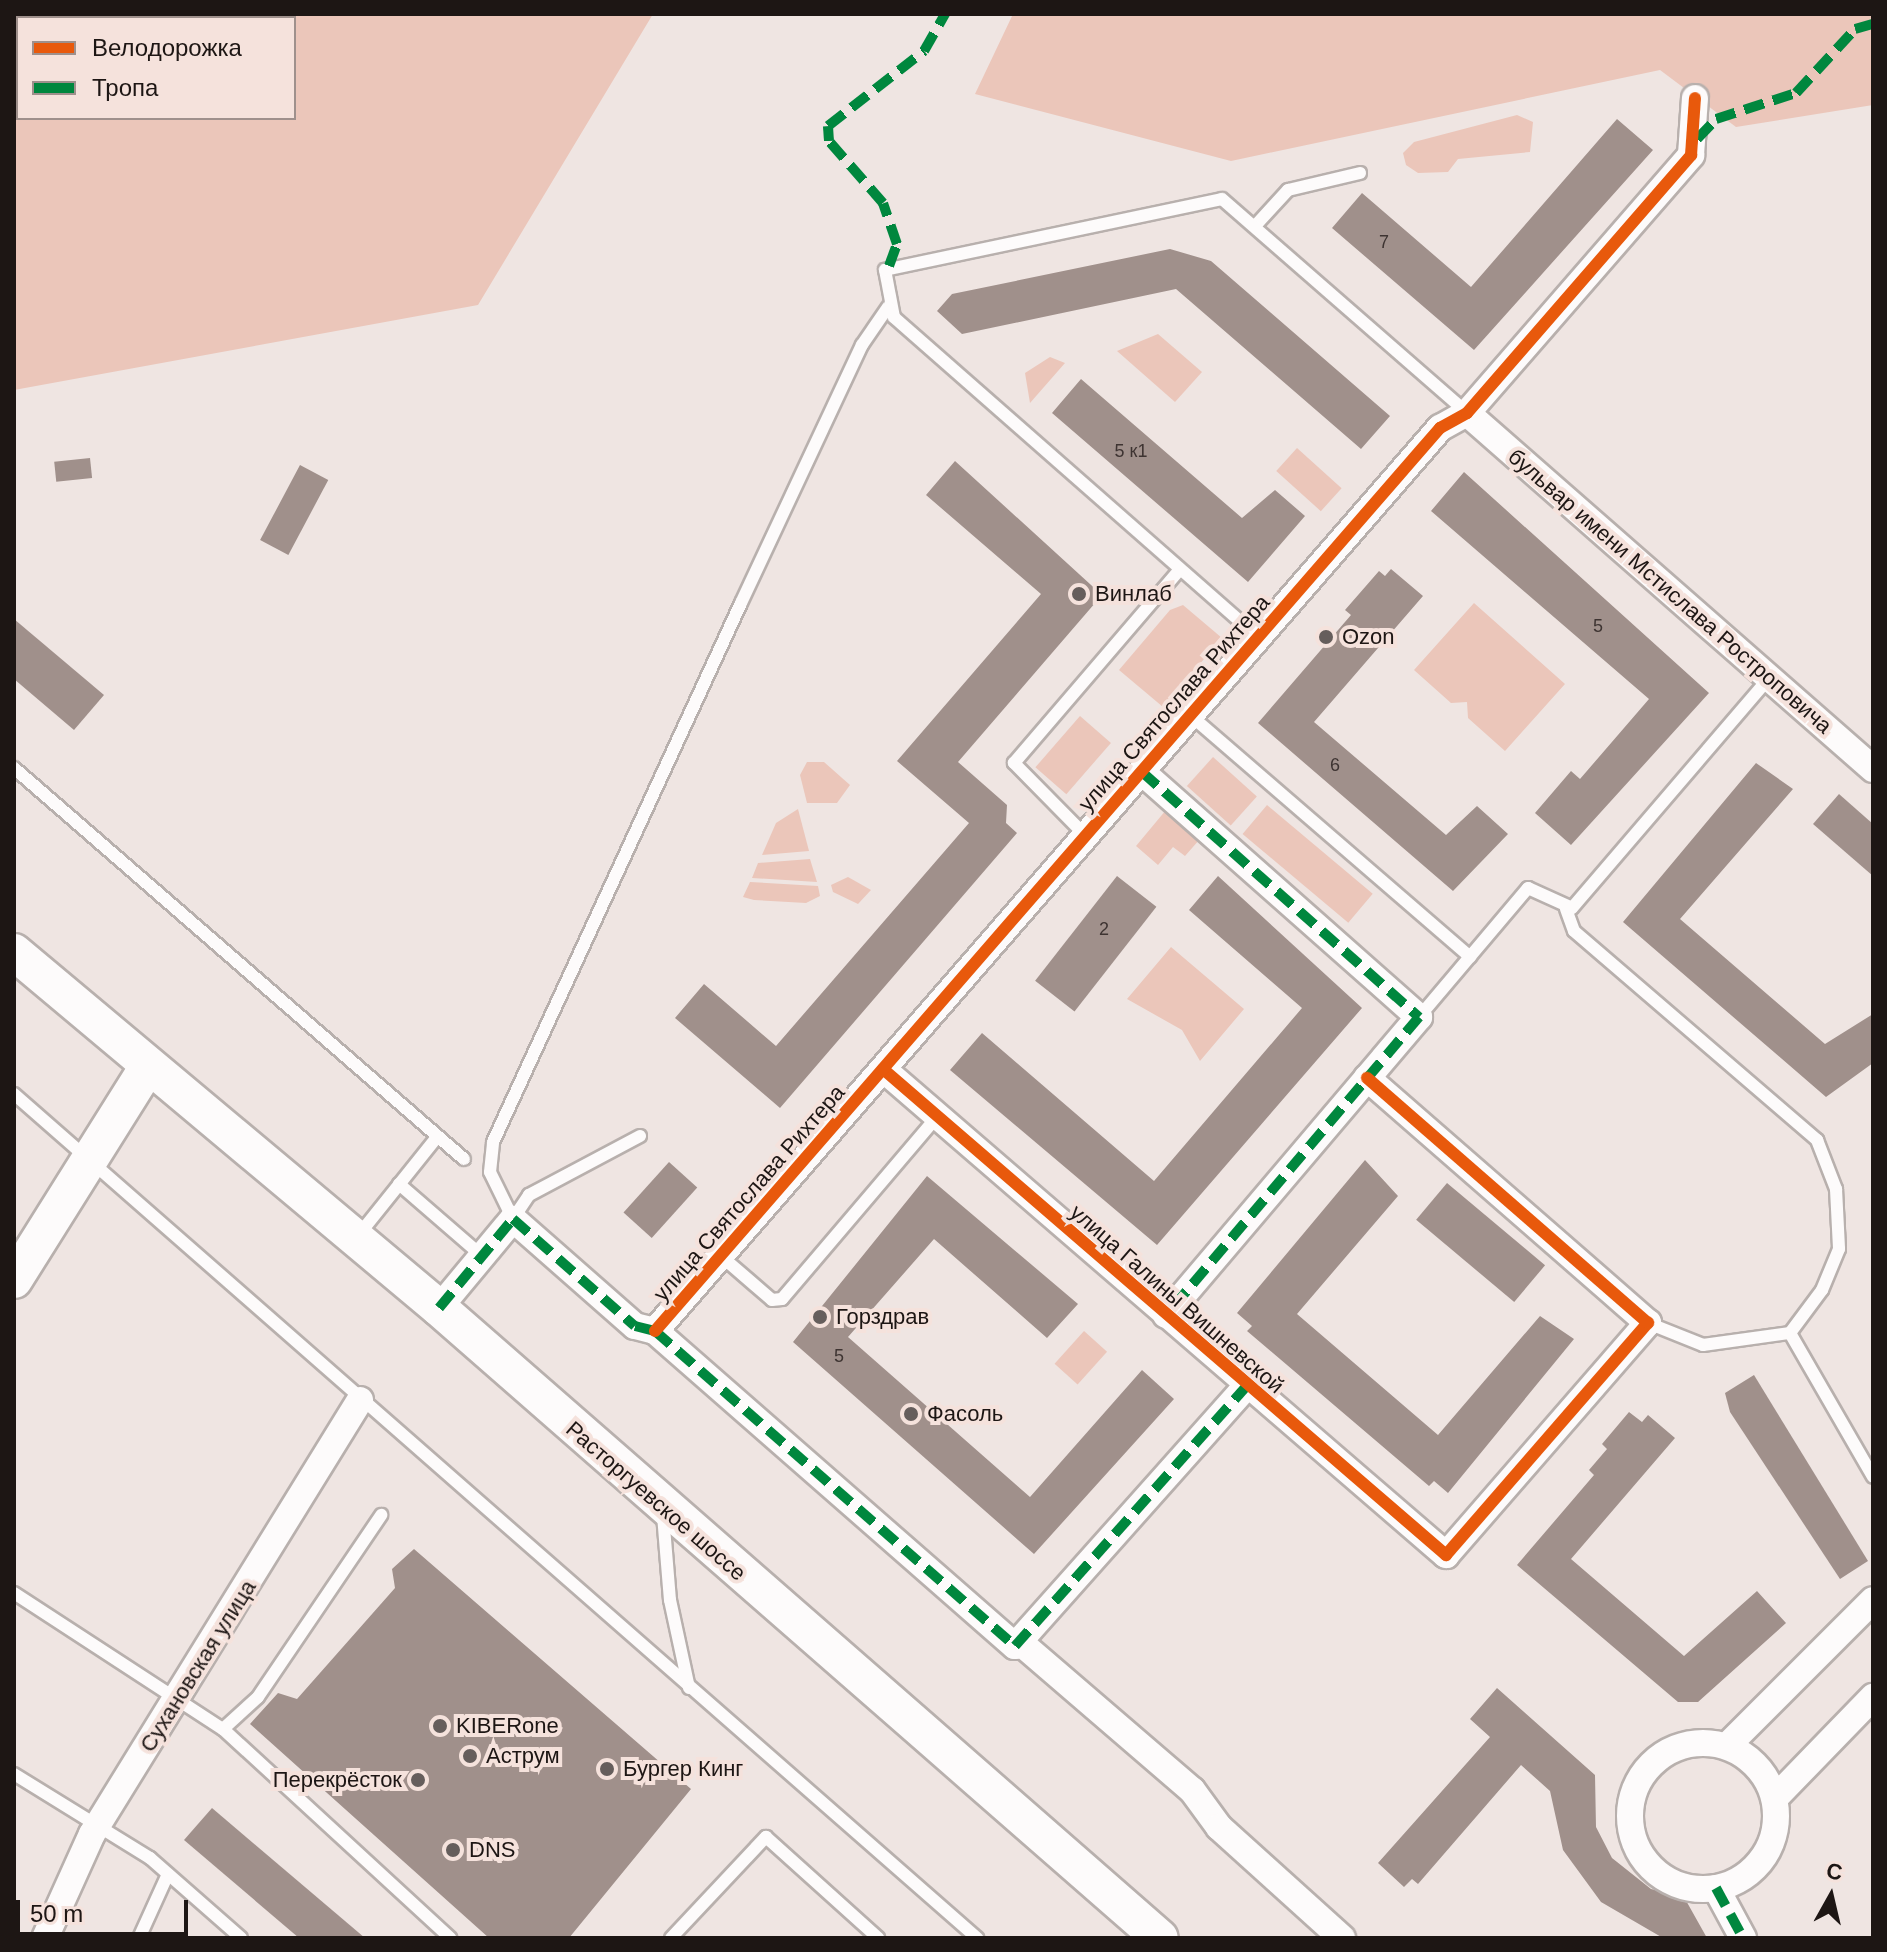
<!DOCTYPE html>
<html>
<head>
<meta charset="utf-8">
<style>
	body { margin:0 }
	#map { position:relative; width:1887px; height:1952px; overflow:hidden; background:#efe5e2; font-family:Arial,sans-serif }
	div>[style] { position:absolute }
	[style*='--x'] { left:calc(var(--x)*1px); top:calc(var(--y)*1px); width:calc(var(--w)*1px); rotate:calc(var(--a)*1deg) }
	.green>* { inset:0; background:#ebc6ba; transform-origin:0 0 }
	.building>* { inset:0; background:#a0908b; transform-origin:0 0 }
	.roads { filter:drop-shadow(2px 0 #b8b0ad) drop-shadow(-2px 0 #b8b0ad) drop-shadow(0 2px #b8b0ad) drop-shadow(0 -2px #b8b0ad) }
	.lane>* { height:12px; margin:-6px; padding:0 6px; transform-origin:6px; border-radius:6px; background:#fdfbfb }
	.street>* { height:26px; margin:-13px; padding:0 13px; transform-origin:13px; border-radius:13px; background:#fdfbfb }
	.street>.ring { margin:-13px; padding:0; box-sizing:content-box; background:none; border:26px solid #fdfbfb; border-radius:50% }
	.secondary>* { height:36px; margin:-18px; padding:0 18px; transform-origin:18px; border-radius:18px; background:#fdfbfb }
	.quiet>* { height:10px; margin-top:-5px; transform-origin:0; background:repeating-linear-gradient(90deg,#00873e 0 20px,transparent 0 30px) }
	.cycleway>* { height:12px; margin:-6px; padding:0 6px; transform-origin:6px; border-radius:6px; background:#e8590c }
	.dots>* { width:22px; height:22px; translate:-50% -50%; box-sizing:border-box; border:4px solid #f5e2dc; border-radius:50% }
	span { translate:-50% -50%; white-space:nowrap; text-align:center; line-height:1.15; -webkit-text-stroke:8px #f5e2dc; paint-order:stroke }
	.number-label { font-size:18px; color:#3e3432 }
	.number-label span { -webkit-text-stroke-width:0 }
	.street-label { font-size:22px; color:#1d1614 }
	.poi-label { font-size:22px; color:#1d1614 }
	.left { translate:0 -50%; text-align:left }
	.right { translate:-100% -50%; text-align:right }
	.frame { position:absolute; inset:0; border:16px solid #1d1614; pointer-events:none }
	.legend { position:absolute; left:16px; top:16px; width:280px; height:104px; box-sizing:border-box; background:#f5e2dc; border:2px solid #9f908c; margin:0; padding:10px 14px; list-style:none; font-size:24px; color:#1d1614 }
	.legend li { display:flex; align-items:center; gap:16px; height:40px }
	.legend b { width:40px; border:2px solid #9f908c }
	.north { position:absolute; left:1791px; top:1856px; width:80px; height:80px; -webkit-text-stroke:6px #f5e2dc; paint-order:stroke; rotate:8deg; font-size:22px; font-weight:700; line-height:32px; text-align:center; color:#1d1614 }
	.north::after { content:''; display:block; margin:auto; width:28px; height:36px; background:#1d1614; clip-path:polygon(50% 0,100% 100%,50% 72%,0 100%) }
	.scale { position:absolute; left:16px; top:1900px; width:172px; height:36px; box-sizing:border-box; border:4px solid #1d1614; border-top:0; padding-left:10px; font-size:24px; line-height:28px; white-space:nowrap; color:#1d1614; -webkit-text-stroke:6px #f5e2dc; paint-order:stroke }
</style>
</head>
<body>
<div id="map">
	<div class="green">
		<i style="clip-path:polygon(evenodd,14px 14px,653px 14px,478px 305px,14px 390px,14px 14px,18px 18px,294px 18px,294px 118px,18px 118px,18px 18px)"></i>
		<i style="clip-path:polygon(1013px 14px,1873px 14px,1873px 105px,1736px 127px,1660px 70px,1231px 161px,975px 94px)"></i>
		<i style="clip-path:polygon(1517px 115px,1533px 122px,1530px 152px,1458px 159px,1448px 172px,1418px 173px,1406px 165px,1403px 153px,1414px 142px)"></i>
		<i style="clip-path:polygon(1158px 334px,1202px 372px,1175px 402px,1117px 351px)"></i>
		<i style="clip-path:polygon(1050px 357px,1065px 363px,1030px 403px,1025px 373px)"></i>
		<i style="left:1297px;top:448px;width:60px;height:31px;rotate:42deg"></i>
		<i style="clip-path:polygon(1474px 603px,1565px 684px,1505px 751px,1468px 718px,1467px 702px,1451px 703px,1414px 670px)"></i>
		<i style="clip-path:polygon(1183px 605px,1222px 638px,1163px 707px,1119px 670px,1170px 610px)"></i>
		<i style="left:1080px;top:716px;width:41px;height:68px;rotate:41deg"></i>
		<i style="left:1213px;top:757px;width:59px;height:39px;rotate:42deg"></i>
		<i style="clip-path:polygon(807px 762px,824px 762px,850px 785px,837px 803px,807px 803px,800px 775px)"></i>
		<i style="left:1267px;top:805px;width:138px;height:38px;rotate:40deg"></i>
		<i style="clip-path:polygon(798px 809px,809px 851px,762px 855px,776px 823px)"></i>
		<i style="clip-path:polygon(1166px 810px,1200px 839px,1185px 856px,1173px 847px,1158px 865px,1136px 846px)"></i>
		<i style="clip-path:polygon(810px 859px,817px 882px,752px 878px,758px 863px)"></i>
		<i style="clip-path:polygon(848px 877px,871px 890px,858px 904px,833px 892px,831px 885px)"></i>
		<i style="clip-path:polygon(750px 882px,818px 886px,820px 896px,806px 903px,754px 900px,743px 897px)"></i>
		<i style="clip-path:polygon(1171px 947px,1244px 1009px,1200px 1061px,1182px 1030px,1127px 999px)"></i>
		<i style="left:1084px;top:1331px;width:31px;height:44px;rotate:42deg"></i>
	</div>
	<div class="building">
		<i style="clip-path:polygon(1617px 119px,1653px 150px,1474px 350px,1332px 228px,1362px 193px,1471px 287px)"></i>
		<i style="clip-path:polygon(1170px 249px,1211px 261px,1390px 416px,1361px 449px,1176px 289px,962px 334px,937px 311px,952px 294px)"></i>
		<i style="clip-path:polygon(1081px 379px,1242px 518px,1275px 490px,1305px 516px,1248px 582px,1052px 413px)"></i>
		<i style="left:90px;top:458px;width:20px;height:36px;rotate:84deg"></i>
		<i style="clip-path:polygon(955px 461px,1102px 595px,958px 762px,1007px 805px,1006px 823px,1017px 833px,780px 1108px,675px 1018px,704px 984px,776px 1046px,969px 823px,897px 761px,1041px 594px,926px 495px)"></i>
		<i style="left:300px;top:465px;width:32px;height:85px;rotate:28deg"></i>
		<i style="clip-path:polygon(1464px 472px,1709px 693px,1571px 845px,1535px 813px,1571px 771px,1580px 779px,1649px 699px,1431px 511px)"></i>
		<i style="clip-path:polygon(1391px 569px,1423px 596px,1314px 722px,1446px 835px,1477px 806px,1508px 834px,1453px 891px,1258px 723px,1351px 615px,1345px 610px,1379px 571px,1385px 576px)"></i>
		<i style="clip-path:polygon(14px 619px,104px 695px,74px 730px,14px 679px)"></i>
		<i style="clip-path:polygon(1756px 763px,1793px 789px,1680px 919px,1825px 1044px,1873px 1014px,1873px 1063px,1826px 1097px,1623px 922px)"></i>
		<i style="clip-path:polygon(1839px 794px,1873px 824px,1873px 876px,1813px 824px)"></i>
		<i style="left:1117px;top:876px;width:50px;height:133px;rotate:38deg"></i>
		<i style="clip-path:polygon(1218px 876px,1362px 1008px,1157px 1245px,950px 1070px,982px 1033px,1154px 1181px,1302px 1008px,1189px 910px)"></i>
		<i style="clip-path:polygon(1365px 1160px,1398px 1196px,1297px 1314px,1438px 1435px,1540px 1316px,1574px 1339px,1448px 1493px,1434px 1481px,1429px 1486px,1247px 1331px,1252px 1326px,1237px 1313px)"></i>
		<i style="left:669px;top:1162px;width:38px;height:68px;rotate:42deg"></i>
		<i style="clip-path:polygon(927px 1176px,1078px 1304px,1047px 1338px,934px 1239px,848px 1337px,1030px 1497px,1142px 1370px,1174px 1399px,1034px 1554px,793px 1342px)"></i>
		<i style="left:1447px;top:1183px;width:128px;height:48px;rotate:40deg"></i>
		<i style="clip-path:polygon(1754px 1375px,1868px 1561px,1840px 1579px,1730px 1412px,1725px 1393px)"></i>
		<i style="clip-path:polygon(1629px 1412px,1642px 1422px,1648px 1415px,1675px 1438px,1571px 1559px,1684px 1656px,1757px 1591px,1786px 1623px,1698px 1702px,1678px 1702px,1517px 1565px,1594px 1475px,1589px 1470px,1607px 1449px,1602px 1444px)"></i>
		<i style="clip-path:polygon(414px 1549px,691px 1789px,569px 1938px,489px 1938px,250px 1724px,278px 1693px,297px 1699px,395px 1588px,392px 1569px)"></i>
		<i style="clip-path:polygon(1497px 1688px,1595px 1775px,1596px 1827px,1612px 1858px,1651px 1889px,1684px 1897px,1707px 1938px,1663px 1938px,1601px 1902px,1563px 1850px,1550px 1791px,1521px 1765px,1418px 1884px,1412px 1879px,1404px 1887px,1378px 1863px,1490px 1737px,1470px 1719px)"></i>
		<i style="clip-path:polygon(212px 1808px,365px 1938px,299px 1938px,184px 1840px)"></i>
	</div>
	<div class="roads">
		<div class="lane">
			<i style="--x:1255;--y:226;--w:49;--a:-47.5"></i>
			<i style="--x:1288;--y:190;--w:74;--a:-13.3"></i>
			<i style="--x:1258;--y:637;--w:485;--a:-138.7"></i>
			<i style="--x:894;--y:317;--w:48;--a:-100.8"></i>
			<i style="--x:885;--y:270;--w:344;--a:-11.9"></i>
			<i style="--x:1222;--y:199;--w:325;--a:41.1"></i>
			<i style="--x:1190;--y:715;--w:370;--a:40.8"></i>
			<i style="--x:14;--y:768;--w:596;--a:40.99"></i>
			<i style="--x:1086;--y:836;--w:103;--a:-134.6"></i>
			<i style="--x:1014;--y:763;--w:255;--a:-49.4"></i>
			<i style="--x:1566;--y:909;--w:23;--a:70"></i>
			<i style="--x:1574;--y:931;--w:321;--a:40.7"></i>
			<i style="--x:1817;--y:1140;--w:53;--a:68.8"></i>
			<i style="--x:1836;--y:1189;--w:60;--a:87.1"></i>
			<i style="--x:1839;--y:1249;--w:44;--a:112.5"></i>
			<i style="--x:1822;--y:1290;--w:54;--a:126.7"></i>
			<i style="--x:1790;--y:1333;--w:166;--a:60"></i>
			<i style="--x:1419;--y:1017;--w:169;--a:-49.8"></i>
			<i style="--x:1528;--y:888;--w:48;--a:24.4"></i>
			<i style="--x:1572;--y:908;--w:303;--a:-49.4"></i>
			<i style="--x:14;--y:1094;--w:1281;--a:41.23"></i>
			<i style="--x:640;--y:1136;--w:126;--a:152"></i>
			<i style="--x:529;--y:1195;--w:29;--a:124"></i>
			<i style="--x:513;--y:1219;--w:52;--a:-116.1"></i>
			<i style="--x:490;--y:1172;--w:30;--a:-84"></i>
			<i style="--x:493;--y:1142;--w:593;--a:-65.29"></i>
			<i style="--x:741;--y:603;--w:285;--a:-64.9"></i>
			<i style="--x:862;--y:345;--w:46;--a:-55.6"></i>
			<i style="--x:399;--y:1184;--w:110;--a:40.9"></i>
			<i style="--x:357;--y:1237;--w:129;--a:-51.3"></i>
			<i style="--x:721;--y:1256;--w:67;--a:40.8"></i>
			<i style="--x:772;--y:1300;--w:10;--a:-6"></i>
			<i style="--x:782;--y:1299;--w:240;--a:-49.6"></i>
			<i style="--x:1648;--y:1323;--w:59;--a:21.8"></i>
			<i style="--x:1703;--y:1345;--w:88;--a:-7.9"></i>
			<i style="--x:663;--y:1515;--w:85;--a:85.3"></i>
			<i style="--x:670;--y:1600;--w:90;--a:77.8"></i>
			<i style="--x:14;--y:1593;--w:249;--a:33.1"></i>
			<i style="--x:223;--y:1729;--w:309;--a:42.6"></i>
			<i style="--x:223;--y:1729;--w:47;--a:-42.4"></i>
			<i style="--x:258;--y:1697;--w:220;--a:-55.9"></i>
			<i style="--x:14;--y:1774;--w:160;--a:31.7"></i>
			<i style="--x:150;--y:1858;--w:121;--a:41.3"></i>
			<i style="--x:139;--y:1938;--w:70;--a:-65.6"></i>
			<i style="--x:671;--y:1938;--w:139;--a:-46.8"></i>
			<i style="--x:766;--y:1837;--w:151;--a:42"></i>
		</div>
		<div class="street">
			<i style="--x:1467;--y:413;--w:540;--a:41.25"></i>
			<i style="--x:1142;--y:772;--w:370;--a:41.5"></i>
			<i style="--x:1419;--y:1017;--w:391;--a:130.3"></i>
			<i style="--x:883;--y:1069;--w:744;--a:40.8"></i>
			<i style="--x:1446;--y:1555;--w:308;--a:-49"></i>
			<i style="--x:1648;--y:1323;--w:373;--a:-138.9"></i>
			<i style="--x:439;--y:1308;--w:116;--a:-50.3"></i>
			<i style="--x:513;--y:1219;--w:162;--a:41.3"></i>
			<i style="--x:635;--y:1326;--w:21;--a:14"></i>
			<i style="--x:655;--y:1331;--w:478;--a:41.2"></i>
			<i style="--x:1015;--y:1646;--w:348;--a:-48.3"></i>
			<i style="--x:655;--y:1331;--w:1197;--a:-49"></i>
			<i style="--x:1440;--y:428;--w:31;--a:-29"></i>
			<i style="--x:1467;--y:413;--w:342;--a:-49"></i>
			<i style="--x:1691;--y:155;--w:57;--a:-86"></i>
			<i style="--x:1022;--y:1644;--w:224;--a:40.7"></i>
			<i style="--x:1192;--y:1790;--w:46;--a:53.9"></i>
			<i style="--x:1219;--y:1827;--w:166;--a:42.1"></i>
			<i class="ring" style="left:1630px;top:1743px;width:120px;height:120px"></i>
			<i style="--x:1727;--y:1746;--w:206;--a:-45"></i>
			<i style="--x:1775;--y:1798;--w:141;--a:-45.9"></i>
			<i style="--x:1716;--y:1888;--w:57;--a:61.6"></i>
			<i style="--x:45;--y:1938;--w:114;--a:-65.7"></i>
			<i style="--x:92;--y:1834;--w:510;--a:-58.3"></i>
		</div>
		<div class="secondary">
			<i style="--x:14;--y:952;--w:554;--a:39.95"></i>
			<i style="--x:439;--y:1308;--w:957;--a:41.15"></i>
			<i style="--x:14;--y:1280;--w:250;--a:-57.9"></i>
		</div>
	</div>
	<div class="quiet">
		<i style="--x:1697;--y:139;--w:28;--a:-46"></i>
		<i style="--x:1716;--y:119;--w:84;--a:-18"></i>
		<i style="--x:1796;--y:93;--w:87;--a:-47.3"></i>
		<i style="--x:1855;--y:29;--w:19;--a:-16"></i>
		<i style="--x:889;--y:266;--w:23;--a:-70"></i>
		<i style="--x:897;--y:244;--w:43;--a:-108.9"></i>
		<i style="--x:883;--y:203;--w:82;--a:-131.1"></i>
		<i style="--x:829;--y:141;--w:15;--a:-94"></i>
		<i style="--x:828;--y:126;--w:122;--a:-38"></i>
		<i style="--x:924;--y:51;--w:43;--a:-60.4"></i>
		<i style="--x:1142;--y:772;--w:370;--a:41.5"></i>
		<i style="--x:1419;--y:1017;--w:391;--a:130.3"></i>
		<i style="--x:439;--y:1308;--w:116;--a:-50.3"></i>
		<i style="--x:513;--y:1219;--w:162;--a:41.3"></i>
		<i style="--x:635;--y:1326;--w:21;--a:14"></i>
		<i style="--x:655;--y:1331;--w:478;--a:41.2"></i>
		<i style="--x:1015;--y:1646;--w:348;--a:-48.3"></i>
		<i style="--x:1716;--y:1888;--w:57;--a:61.6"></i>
	</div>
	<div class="cycleway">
		<i style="--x:883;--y:1069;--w:744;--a:40.8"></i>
		<i style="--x:1446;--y:1555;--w:308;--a:-49"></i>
		<i style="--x:1648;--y:1323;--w:373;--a:-138.9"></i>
		<i style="--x:655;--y:1331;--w:1197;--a:-49"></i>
		<i style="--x:1440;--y:428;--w:31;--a:-29"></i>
		<i style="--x:1467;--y:413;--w:342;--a:-49"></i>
		<i style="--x:1691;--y:155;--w:57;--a:-86"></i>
	</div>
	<div class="dots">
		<i style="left:1079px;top:594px;background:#665e5c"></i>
		<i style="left:1326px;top:637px;background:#665e5c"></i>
		<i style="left:820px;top:1317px;background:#665e5c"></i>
		<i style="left:911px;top:1414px;background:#665e5c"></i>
		<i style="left:440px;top:1726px;background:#665e5c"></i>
		<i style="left:470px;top:1756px;background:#665e5c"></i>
		<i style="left:607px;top:1769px;background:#665e5c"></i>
		<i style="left:418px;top:1780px;background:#665e5c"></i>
		<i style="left:453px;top:1850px;background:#665e5c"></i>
	</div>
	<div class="number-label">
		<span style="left:1384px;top:242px">7</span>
		<span style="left:1131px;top:451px">5 к1</span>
		<span style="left:1598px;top:626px">5</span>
		<span style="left:1335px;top:765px">6</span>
		<span style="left:1104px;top:929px">2</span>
		<span style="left:839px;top:1356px">5</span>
	</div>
	<div class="street-label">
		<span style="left:1670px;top:591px;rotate:41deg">бульвар имени Мстислава Ростроповича</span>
		<span style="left:1174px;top:703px;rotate:-49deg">улица Святослава Рихтера</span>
		<span style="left:749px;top:1193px;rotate:-49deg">улица Святослава Рихтера</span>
		<span style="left:1177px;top:1299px;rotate:41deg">улица Галины Вишневской</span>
		<span style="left:656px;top:1501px;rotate:41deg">Расторгуевское шоссе</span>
		<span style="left:198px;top:1666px;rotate:-58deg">Сухановская улица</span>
	</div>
	<div class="poi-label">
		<span class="left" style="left:1095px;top:594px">Винлаб</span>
		<span class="left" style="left:1342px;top:637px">Ozon</span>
		<span class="left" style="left:836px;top:1317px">Горздрав</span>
		<span class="left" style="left:927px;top:1414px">Фасоль</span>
		<span class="left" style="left:456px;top:1726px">KIBERone</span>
		<span class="left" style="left:486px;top:1756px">Аструм</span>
		<span class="left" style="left:623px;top:1769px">Бургер Кинг</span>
		<span class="right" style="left:402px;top:1780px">Перекрёсток</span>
		<span class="left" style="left:469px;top:1850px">DNS</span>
	</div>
	<div class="frame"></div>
	<ul class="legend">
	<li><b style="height:10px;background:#e8590c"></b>Велодорожка</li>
	<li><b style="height:10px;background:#00873e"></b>Тропа</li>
	</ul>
	<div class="north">С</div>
	<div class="scale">50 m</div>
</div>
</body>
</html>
